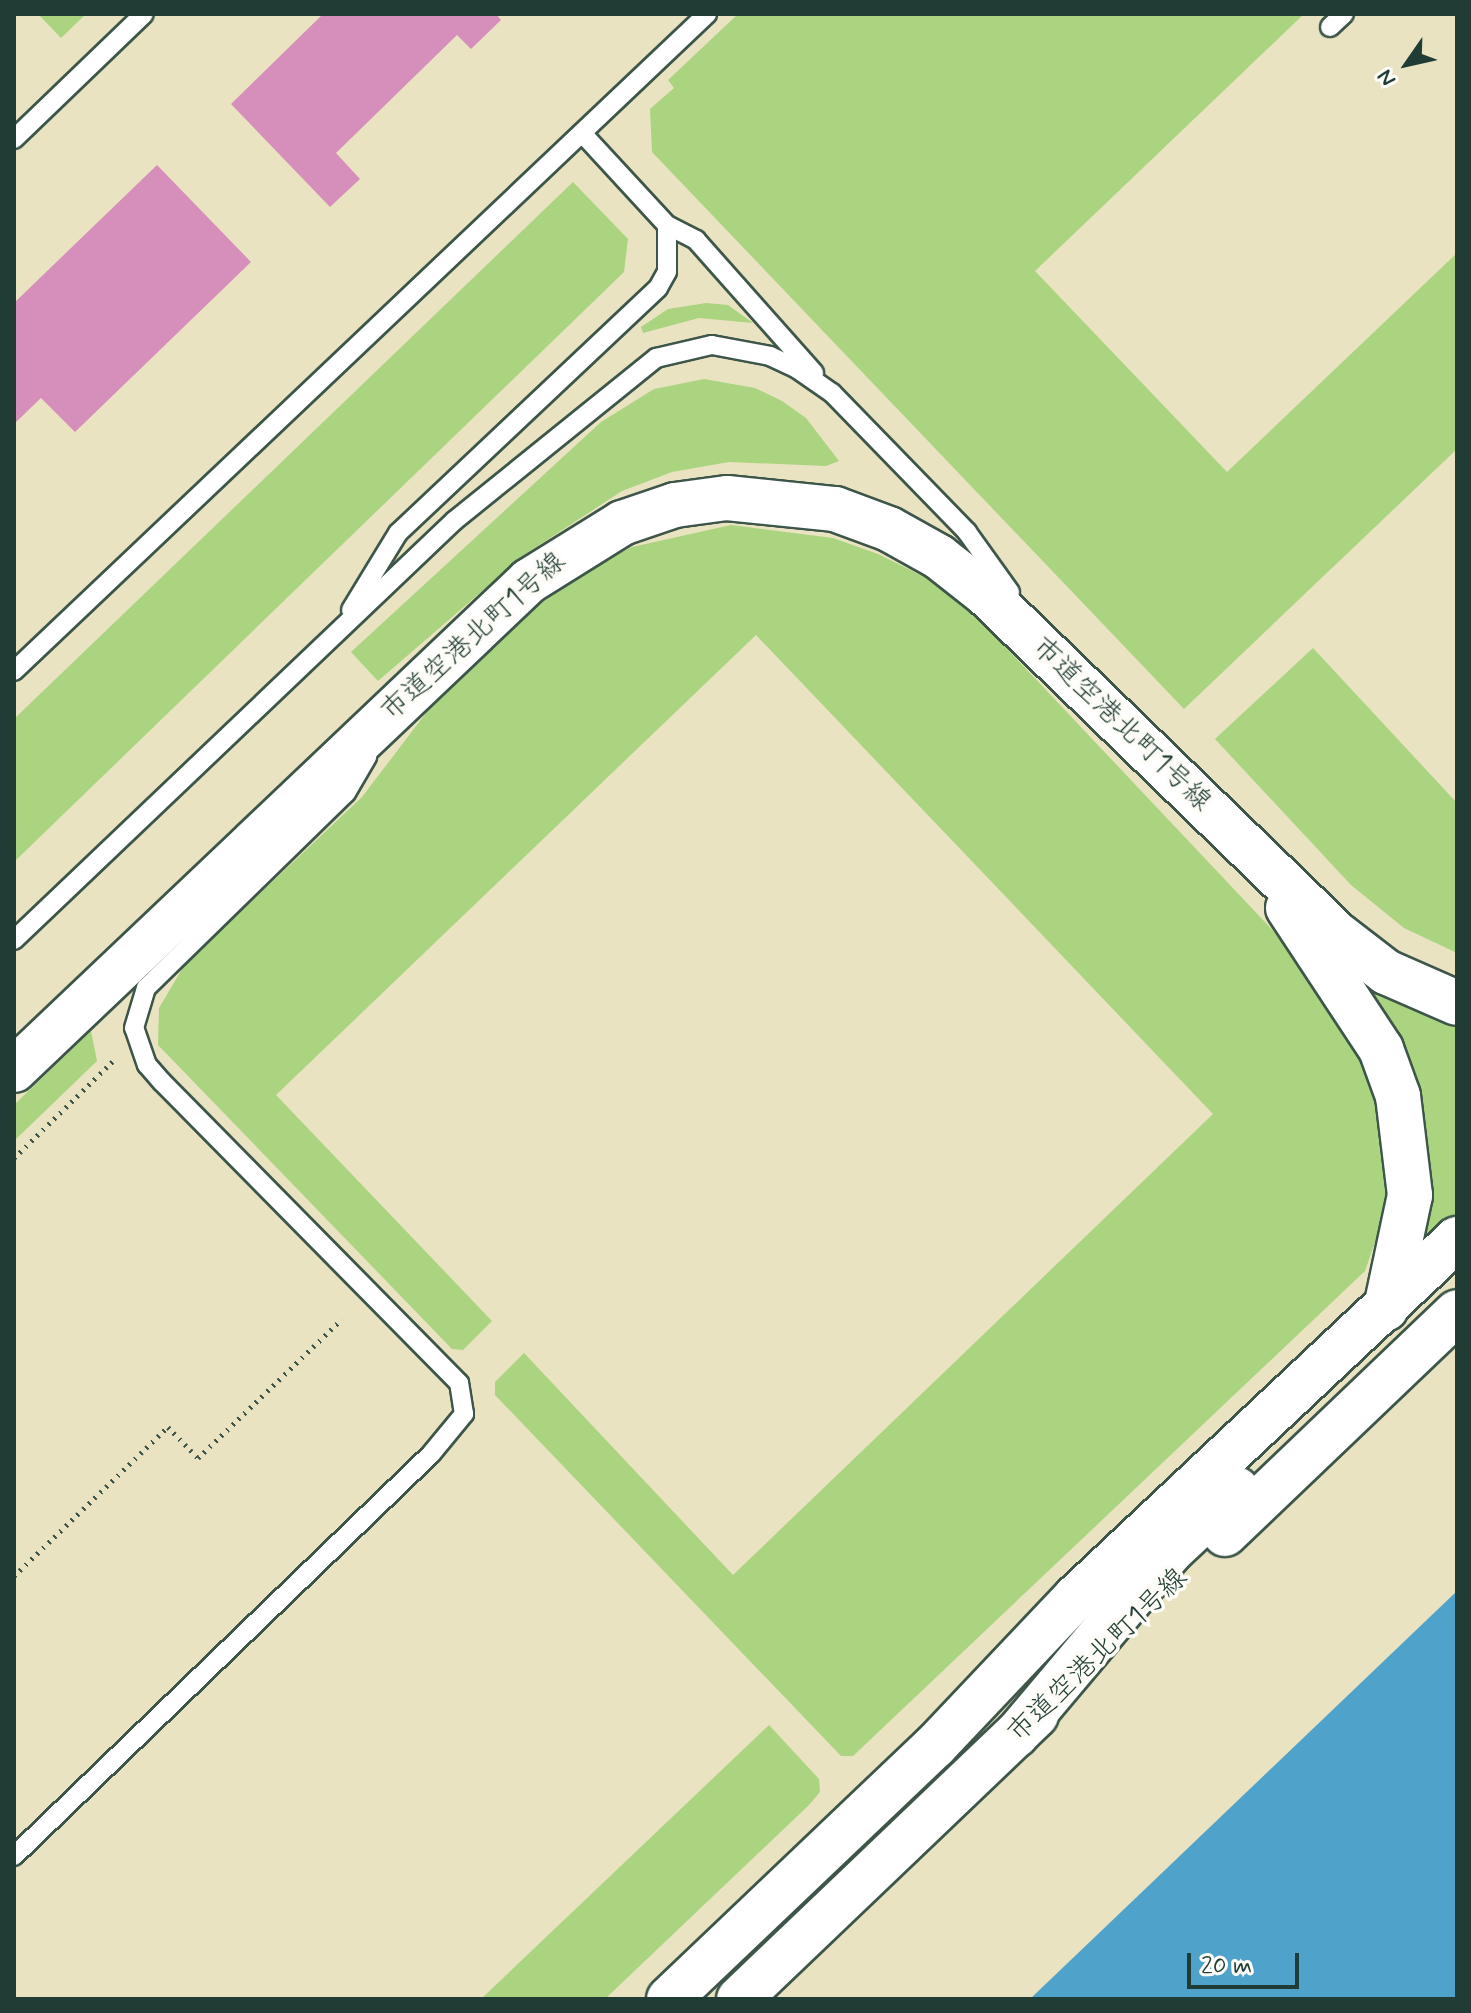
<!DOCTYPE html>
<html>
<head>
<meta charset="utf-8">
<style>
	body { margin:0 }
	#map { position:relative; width:1471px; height:2013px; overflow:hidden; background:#e9e3c2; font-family:Mynerve,"Klee One",sans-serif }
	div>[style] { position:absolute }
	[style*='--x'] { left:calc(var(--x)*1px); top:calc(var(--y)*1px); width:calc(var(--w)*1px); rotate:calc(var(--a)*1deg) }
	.green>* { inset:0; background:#aad47f }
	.water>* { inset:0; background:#4fa3cb }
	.building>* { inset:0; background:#d58fba }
	.path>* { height:5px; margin-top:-2.5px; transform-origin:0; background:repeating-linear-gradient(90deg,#3d5649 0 2px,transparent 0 8px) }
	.roads { filter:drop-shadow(2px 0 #3d5649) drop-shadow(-2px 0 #3d5649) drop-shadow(0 2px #3d5649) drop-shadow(0 -2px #3d5649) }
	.service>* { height:18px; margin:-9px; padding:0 9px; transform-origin:9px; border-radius:9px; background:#fff }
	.tertiary>* { height:44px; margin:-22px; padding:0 22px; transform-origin:22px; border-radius:22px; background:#fff }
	span { translate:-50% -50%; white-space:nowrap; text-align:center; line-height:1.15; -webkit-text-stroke:7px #fdfcf7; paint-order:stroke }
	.street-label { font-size:28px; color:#1f3d34 }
	.frame { position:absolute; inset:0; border:16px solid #1f3d34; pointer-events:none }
	.north { position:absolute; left:1367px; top:24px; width:80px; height:80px; -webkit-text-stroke:6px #fdfcf7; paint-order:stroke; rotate:236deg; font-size:22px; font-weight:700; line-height:32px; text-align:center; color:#1f3d34 }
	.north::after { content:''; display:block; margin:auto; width:28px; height:36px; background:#1f3d34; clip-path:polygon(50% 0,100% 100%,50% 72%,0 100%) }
	.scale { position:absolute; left:1187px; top:1953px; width:112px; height:36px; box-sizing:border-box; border:4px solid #1f3d34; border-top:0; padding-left:10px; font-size:24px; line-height:28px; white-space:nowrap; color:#1f3d34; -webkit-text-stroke:6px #fdfcf7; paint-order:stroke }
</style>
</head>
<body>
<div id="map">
	<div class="green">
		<i style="clip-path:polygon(38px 14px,86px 14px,61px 38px)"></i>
		<i style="clip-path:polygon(738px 14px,1304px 14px,1035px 271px,1227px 472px,1457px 253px,1457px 449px,1184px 709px,652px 152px,650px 109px,674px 88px,668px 80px)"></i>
		<i style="clip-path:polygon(573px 182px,628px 239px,624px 272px,14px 862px,14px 719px)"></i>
		<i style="clip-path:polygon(706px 303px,728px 305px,753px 323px,699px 318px,643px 333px,641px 327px,668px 309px)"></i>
		<i style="clip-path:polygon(704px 379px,755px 388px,782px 401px,806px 418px,839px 461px,826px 466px,729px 462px,672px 472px,622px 491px,524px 555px,378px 681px,351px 652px,601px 422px,654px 389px)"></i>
		<i style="clip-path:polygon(731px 525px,833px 538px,878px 554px,943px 586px,996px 637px,1295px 954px,1374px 1062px,1389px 1172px,1381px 1225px,1365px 1271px,853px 1756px,841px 1756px,495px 1395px,495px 1382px,524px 1353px,733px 1575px,1213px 1114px,756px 635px,276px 1095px,492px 1321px,463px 1350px,452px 1349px,158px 1045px,159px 1008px,185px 964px,362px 797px,426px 713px,539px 605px,586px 571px,632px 547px)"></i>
		<i style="clip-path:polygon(1313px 648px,1457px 803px,1457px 953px,1404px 928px,1351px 885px,1215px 739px)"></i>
		<i style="clip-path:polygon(1374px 986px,1457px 1022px,1457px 1217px,1427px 1246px,1418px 1239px,1369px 997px)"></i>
		<i style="clip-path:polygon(91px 1031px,97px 1061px,14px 1141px,14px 1105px)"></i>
		<i style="clip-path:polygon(769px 1725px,819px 1779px,820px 1792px,809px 1805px,605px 1999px,481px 1999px)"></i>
	</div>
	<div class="water">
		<i style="clip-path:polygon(1457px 1591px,1457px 1999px,1030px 1999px)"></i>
	</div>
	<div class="building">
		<i style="clip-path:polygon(323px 14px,496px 14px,501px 20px,471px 49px,457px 35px,336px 153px,360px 179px,330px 207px,231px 104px)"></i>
		<i style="clip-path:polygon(157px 165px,251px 262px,75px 432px,41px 398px,14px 424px,14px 303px)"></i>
	</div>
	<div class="path">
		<i style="--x:14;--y:1158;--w:140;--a:-44.4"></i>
		<i style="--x:14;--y:1576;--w:214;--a:-44.1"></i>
		<i style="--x:168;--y:1427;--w:43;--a:45.9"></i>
		<i style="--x:198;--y:1458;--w:200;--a:-44"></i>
	</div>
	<div class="roads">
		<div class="service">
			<i style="--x:1330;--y:27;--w:19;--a:-43"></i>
			<i style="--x:582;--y:133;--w:125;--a:47.3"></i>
			<i style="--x:667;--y:225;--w:33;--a:27"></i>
			<i style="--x:696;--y:240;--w:178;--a:48.4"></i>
			<i style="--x:14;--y:139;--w:180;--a:-43.9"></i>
			<i style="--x:351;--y:610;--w:90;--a:-58.6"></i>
			<i style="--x:398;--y:533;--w:357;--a:-43.3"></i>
			<i style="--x:658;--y:288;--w:18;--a:-61"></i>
			<i style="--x:667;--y:272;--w:47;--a:-90"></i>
			<i style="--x:14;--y:671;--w:955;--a:-43.47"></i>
			<i style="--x:14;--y:940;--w:608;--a:-43.6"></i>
			<i style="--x:454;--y:521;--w:260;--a:-38.9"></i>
			<i style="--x:656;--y:358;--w:57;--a:-13.1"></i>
			<i style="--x:712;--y:345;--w:59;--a:10.7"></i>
			<i style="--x:770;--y:356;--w:29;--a:25"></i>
			<i style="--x:796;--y:368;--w:44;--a:34.8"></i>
			<i style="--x:832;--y:393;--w:194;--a:45.8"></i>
			<i style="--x:967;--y:532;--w:74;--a:54.4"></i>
			<i style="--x:14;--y:1856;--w:579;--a:-43.95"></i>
			<i style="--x:431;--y:1454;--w:52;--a:-50.5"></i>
			<i style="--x:464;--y:1414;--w:31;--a:-99"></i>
			<i style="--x:459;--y:1383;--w:423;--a:-134.6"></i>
			<i style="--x:162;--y:1082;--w:23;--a:-131"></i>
			<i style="--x:147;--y:1065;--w:39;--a:-109"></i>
			<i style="--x:134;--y:1028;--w:42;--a:-73.3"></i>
			<i style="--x:146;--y:988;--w:279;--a:-44.3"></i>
			<i style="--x:346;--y:793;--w:42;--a:-59.7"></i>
		</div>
		<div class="tertiary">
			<i style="--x:1288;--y:908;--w:169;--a:56.6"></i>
			<i style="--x:1381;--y:1049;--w:50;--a:70.1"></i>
			<i style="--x:1398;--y:1096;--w:100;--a:83.1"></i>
			<i style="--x:1410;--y:1195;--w:116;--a:102"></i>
			<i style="--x:14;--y:1070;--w:710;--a:-43.52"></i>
			<i style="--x:529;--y:581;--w:110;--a:-31.9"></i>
			<i style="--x:622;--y:523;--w:56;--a:-18.8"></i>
			<i style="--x:675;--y:505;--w:52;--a:-7.7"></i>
			<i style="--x:727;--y:498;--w:109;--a:5.8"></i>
			<i style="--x:835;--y:509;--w:58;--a:20.3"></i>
			<i style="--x:889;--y:529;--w:57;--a:29.2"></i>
			<i style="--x:939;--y:557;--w:60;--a:38.2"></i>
			<i style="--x:986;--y:594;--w:490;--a:44.1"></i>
			<i style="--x:1338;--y:935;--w:61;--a:37.6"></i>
			<i style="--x:1386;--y:972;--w:77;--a:23.6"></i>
			<i style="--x:1225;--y:1534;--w:321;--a:-43.7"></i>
			<i style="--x:1016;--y:1735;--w:238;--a:-49.9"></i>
			<i style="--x:1169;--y:1553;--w:93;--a:-43.3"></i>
			<i style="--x:669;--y:1999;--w:367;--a:-43.6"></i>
			<i style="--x:935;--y:1746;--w:205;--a:-46.6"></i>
			<i style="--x:1076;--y:1597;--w:523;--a:-43.22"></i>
			<i style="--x:739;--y:1999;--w:411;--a:-43.7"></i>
		</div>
	</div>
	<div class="street-label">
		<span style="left:474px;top:637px;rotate:-42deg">市道空港北町1号線</span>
		<span style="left:1121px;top:725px;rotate:44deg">市道空港北町1号線</span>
		<span style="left:1098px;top:1656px;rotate:-44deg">市道空港北町1号線</span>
	</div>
	<div class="frame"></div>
	<div class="north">N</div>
	<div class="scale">20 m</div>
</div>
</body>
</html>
